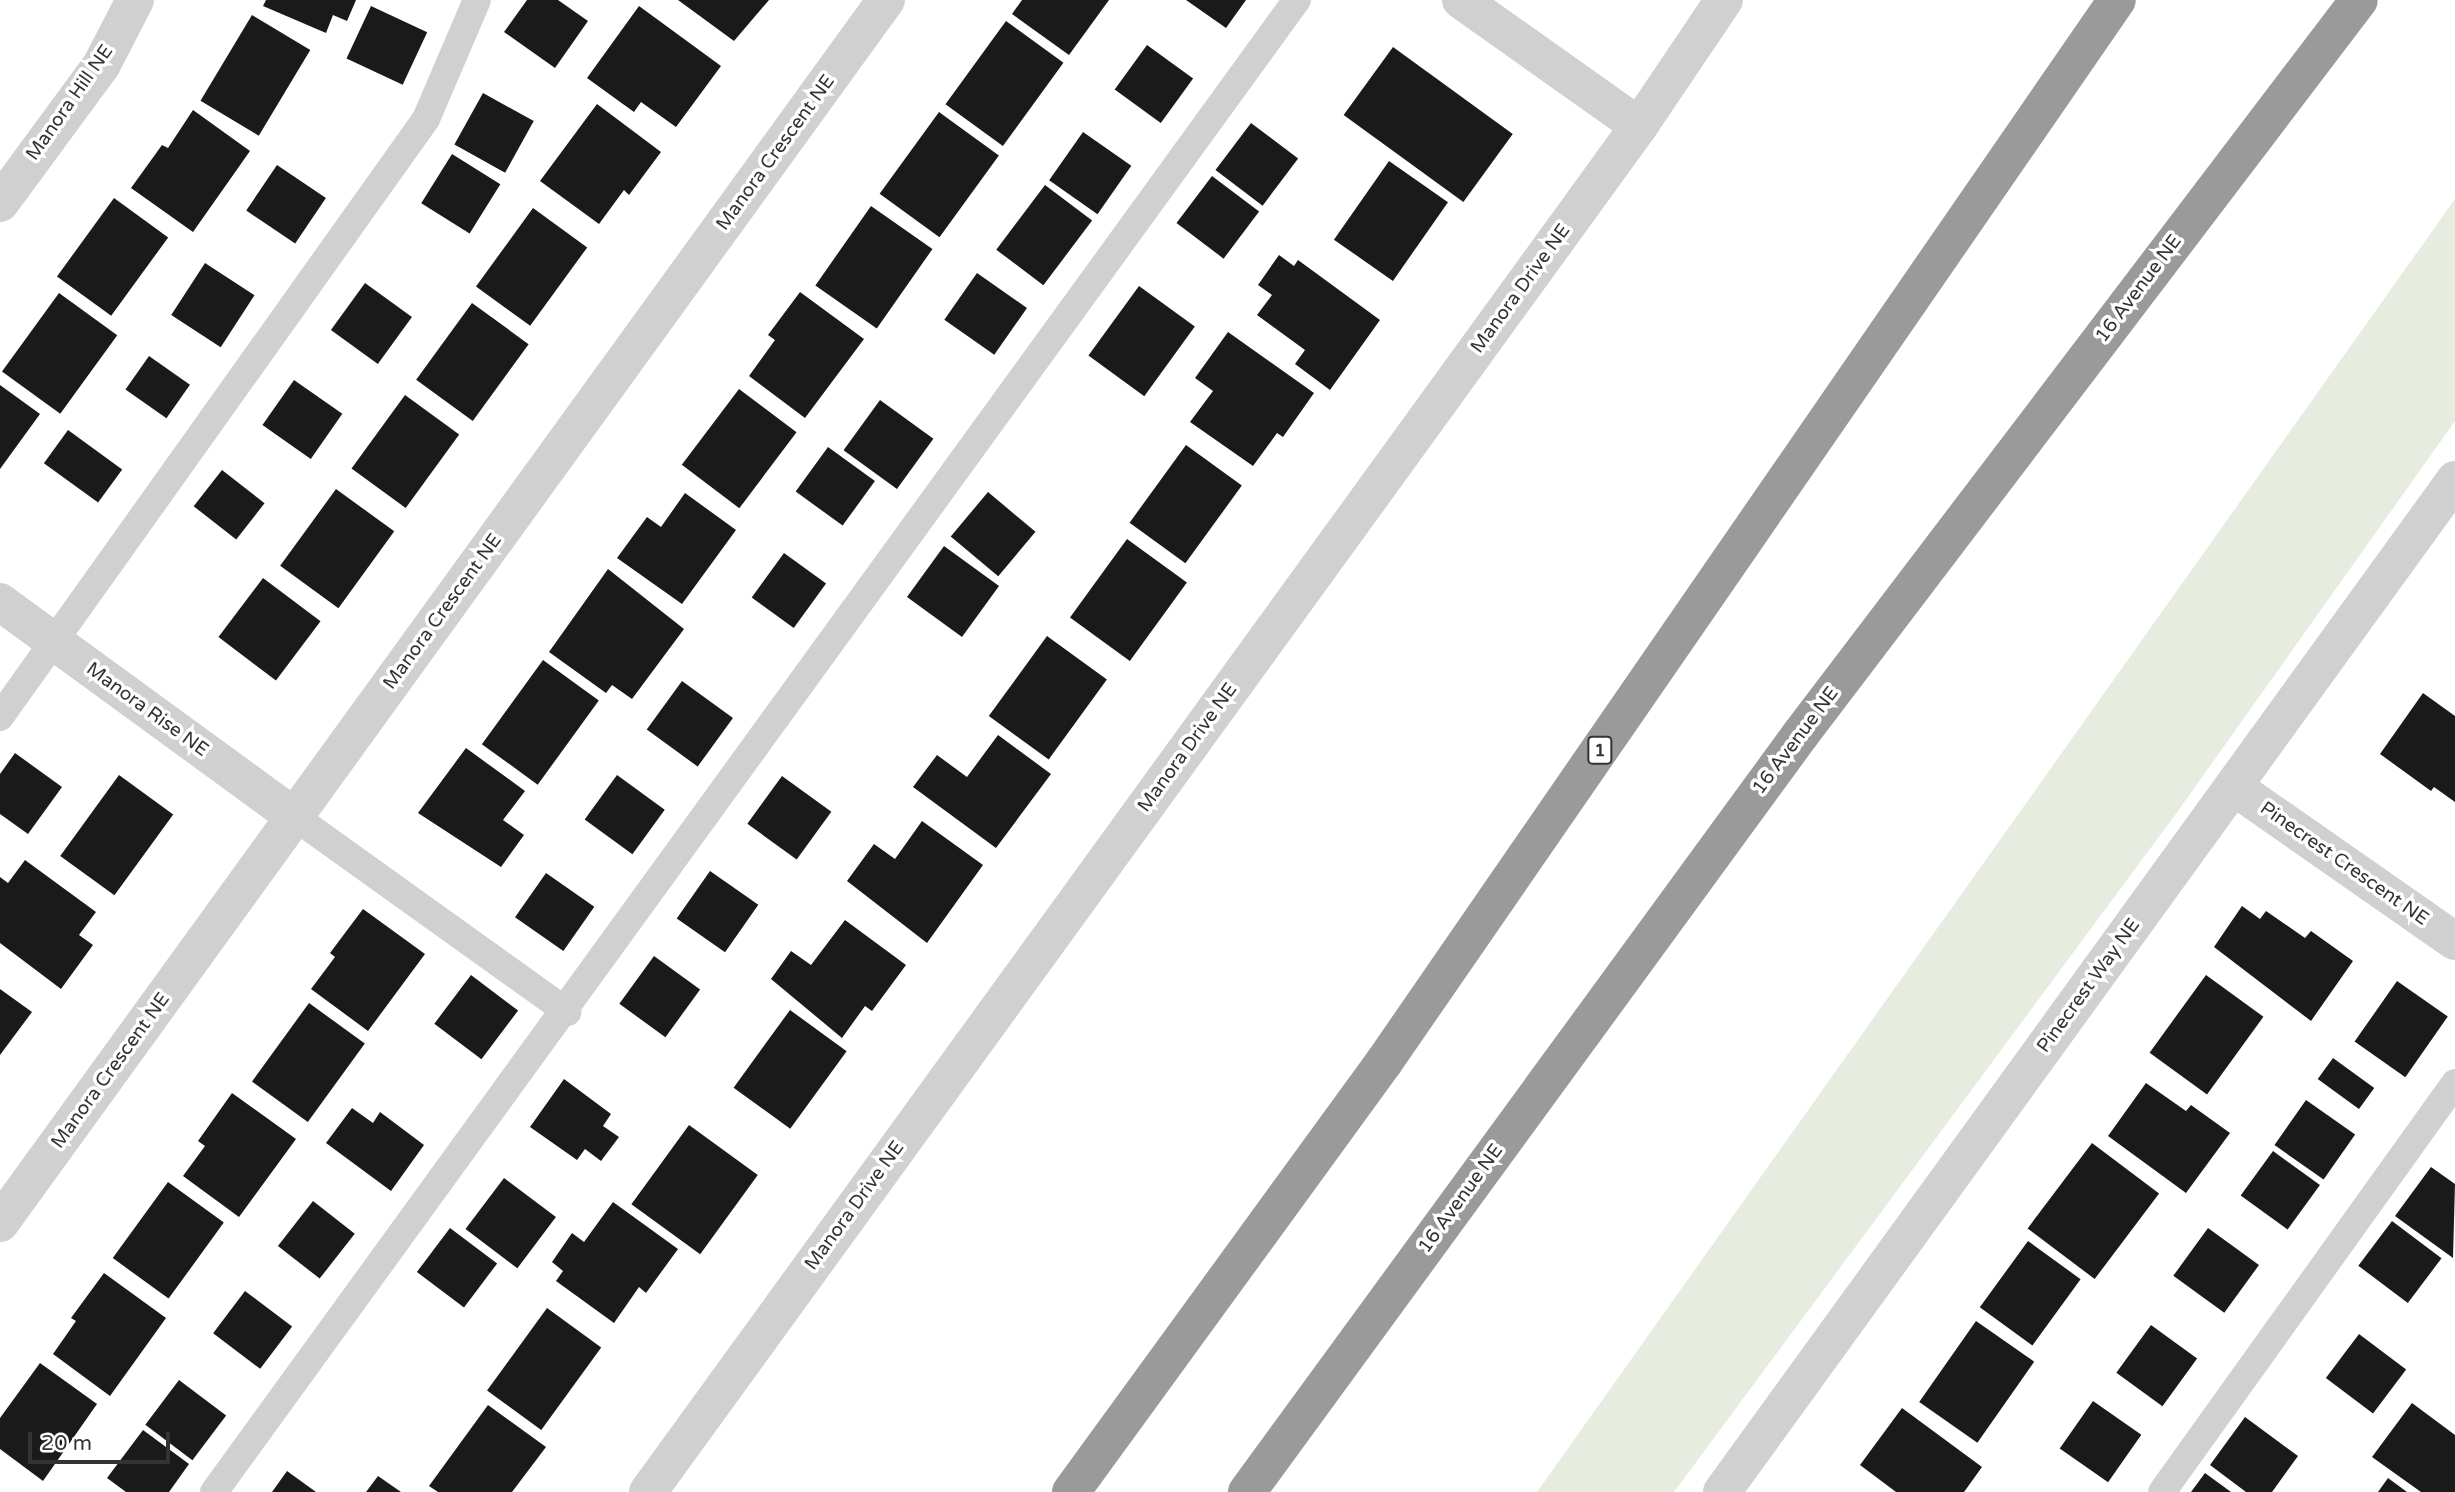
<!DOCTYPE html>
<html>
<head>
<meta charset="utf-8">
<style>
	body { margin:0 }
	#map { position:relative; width:2455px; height:1492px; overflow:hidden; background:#fff; font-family:"Varela Round",sans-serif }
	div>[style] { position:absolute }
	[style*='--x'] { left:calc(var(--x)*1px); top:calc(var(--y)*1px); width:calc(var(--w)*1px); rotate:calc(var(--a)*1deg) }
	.green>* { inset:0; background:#e6ecdf }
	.building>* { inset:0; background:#1a1a1a; transform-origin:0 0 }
	.service>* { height:28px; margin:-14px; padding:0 14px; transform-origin:14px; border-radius:14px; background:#d0d0d0 }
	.minor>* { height:38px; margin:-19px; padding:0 19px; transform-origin:19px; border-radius:19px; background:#d0d0d0 }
	.motorway>* { height:38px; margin:-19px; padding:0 19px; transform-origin:19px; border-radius:19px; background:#9a9a9a }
	span { translate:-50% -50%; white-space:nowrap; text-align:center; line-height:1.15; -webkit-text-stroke:7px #fff; paint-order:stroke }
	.shield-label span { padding:2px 5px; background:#fff; border:2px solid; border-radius:5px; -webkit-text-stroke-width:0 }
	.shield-label { font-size:18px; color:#333; font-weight:700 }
	.street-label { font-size:19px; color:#333 }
	.scale { position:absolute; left:28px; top:1432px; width:142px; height:32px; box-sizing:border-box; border:4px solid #333; border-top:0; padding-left:9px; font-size:21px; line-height:24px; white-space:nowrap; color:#333; -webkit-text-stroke:5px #fff; paint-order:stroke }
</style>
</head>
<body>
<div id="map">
	<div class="green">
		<i style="clip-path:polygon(2455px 199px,2455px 421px,2178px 811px,1674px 1492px,1537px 1492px)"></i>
	</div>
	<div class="building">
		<i style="clip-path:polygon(266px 0,356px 0,347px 21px,333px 15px,326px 33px,263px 6px)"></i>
		<i style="clip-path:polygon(527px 0,558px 0,588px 21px,555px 68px,504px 32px)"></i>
		<i style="clip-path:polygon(678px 0,769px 0,734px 41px)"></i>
		<i style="clip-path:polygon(1022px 0,1109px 0,1069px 55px,1012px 14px)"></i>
		<i style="clip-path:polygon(1186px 0,1246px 0,1226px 28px)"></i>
		<i style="left:371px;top:6px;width:62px;height:58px;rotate:25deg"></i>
		<i style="clip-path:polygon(639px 6px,721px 66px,676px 127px,641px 102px,634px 112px,587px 78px)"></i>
		<i style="left:252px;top:15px;width:68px;height:100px;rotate:31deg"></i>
		<i style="left:1006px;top:21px;width:71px;height:103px;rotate:36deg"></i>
		<i style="left:1147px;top:45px;width:57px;height:55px;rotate:36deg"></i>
		<i style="left:1393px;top:47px;width:148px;height:84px;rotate:36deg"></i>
		<i style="left:483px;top:93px;width:58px;height:59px;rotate:29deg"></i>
		<i style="clip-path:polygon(597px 104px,661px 152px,629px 195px,624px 190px,599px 224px,540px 181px)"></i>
		<i style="clip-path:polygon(193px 110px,250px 151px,193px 232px,131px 188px,162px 145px,168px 148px)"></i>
		<i style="left:939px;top:112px;width:74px;height:101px;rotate:36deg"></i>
		<i style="left:1251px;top:123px;width:59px;height:59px;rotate:37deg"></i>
		<i style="left:1083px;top:132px;width:59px;height:59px;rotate:35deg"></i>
		<i style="left:452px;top:154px;width:57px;height:58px;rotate:32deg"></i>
		<i style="left:1389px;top:161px;width:72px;height:96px;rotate:35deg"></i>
		<i style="left:277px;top:165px;width:59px;height:55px;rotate:34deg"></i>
		<i style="left:1212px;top:176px;width:59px;height:59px;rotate:37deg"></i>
		<i style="left:1045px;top:185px;width:59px;height:81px;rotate:37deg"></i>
		<i style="left:114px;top:198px;width:67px;height:97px;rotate:36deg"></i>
		<i style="left:871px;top:206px;width:75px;height:97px;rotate:35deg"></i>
		<i style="left:533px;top:208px;width:67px;height:97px;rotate:36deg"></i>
		<i style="clip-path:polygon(1279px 255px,1294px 266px,1298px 260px,1380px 320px,1330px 390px,1295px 364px,1305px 350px,1257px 315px,1272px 295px,1258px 285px)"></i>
		<i style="left:205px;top:263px;width:59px;height:62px;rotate:33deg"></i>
		<i style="left:977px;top:273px;width:61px;height:57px;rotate:35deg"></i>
		<i style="left:365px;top:283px;width:58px;height:58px;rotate:36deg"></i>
		<i style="left:1139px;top:286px;width:69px;height:86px;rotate:36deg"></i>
		<i style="clip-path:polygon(800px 292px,864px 339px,805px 418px,749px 376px,775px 340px,768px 335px)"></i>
		<i style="left:59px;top:293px;width:72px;height:97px;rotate:36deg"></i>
		<i style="left:472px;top:303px;width:70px;height:95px;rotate:36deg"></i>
		<i style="clip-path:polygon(1228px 332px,1314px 393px,1283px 437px,1277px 433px,1253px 466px,1190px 422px,1213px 391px,1195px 378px)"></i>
		<i style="left:149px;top:356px;width:50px;height:41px;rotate:35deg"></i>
		<i style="left:294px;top:380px;width:59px;height:55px;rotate:35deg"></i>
		<i style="clip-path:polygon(0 385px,40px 414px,0 469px)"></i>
		<i style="left:739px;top:389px;width:72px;height:95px;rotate:37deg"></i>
		<i style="left:405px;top:395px;width:67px;height:91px;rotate:36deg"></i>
		<i style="left:880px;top:400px;width:66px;height:62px;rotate:36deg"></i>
		<i style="left:68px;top:430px;width:67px;height:41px;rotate:36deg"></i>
		<i style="left:1186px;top:445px;width:69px;height:96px;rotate:36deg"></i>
		<i style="left:828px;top:447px;width:58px;height:55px;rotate:36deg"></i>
		<i style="left:222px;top:470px;width:54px;height:46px;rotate:38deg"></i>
		<i style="left:336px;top:489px;width:72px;height:95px;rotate:36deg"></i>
		<i style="left:988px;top:492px;width:62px;height:58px;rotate:40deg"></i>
		<i style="clip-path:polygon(685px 493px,736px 530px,682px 604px,617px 558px,647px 517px,661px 527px)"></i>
		<i style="left:1127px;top:539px;width:74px;height:97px;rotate:36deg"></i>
		<i style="left:944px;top:546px;width:68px;height:63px;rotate:36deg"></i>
		<i style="left:784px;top:553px;width:52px;height:55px;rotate:36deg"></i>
		<i style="clip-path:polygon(608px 569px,684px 629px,632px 699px,612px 685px,606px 693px,549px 652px)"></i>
		<i style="left:263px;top:578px;width:72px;height:74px;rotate:37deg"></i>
		<i style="left:1047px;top:636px;width:74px;height:99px;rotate:36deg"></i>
		<i style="left:543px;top:660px;width:69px;height:104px;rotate:36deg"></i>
		<i style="left:682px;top:681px;width:63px;height:60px;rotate:36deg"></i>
		<i style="clip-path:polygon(2423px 693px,2455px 716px,2455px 802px,2434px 787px,2431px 791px,2380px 754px)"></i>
		<i style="clip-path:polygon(998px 735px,1051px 774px,996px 848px,913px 787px,937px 755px,967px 777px)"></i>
		<i style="clip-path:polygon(466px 748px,525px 791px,503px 820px,524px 835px,501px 867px,418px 813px)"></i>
		<i style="clip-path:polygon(15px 753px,62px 787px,28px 834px,0 814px,0 774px)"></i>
		<i style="left:119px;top:775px;width:67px;height:100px;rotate:36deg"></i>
		<i style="left:617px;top:775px;width:59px;height:55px;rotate:36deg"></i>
		<i style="left:782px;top:776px;width:61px;height:59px;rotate:36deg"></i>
		<i style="clip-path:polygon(922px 821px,983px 865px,927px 943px,847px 881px,874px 844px,895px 859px)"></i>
		<i style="clip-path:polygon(25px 860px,96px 912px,79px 935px,93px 945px,61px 989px,0 943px,0 877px,8px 883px)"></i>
		<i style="left:710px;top:871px;width:59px;height:58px;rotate:35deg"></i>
		<i style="left:546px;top:873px;width:59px;height:54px;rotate:35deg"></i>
		<i style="clip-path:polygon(2242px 906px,2260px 919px,2266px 911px,2305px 938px,2311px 931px,2353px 961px,2311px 1021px,2214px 947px)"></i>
		<i style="clip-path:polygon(363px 909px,425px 954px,368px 1031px,311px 989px,335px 957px,330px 953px)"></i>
		<i style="clip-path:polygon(845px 920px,906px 965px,872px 1011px,865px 1006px,842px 1038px,771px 979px,791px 951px,811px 965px)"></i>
		<i style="left:654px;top:956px;width:57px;height:59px;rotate:36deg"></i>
		<i style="left:471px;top:975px;width:59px;height:61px;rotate:37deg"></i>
		<i style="left:2206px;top:975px;width:71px;height:96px;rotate:36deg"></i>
		<i style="left:2397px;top:981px;width:62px;height:74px;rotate:35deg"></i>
		<i style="clip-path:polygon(0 989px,32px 1012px,0 1055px)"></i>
		<i style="left:309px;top:1003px;width:69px;height:97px;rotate:36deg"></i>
		<i style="left:790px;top:1010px;width:70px;height:96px;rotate:36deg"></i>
		<i style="left:2333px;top:1058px;width:51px;height:26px;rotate:36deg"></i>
		<i style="clip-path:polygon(564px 1079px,611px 1114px,603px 1126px,619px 1137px,601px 1161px,585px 1149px,577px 1160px,530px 1127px)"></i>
		<i style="clip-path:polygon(2146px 1083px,2186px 1111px,2191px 1105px,2230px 1133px,2186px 1193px,2108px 1136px)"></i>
		<i style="clip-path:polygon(232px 1093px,296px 1139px,239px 1217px,183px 1176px,205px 1146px,198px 1141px)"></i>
		<i style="left:2306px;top:1100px;width:60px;height:55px;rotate:35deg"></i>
		<i style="clip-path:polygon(352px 1108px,373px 1123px,380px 1112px,424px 1145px,391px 1191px,326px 1143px)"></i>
		<i style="left:689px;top:1125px;width:85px;height:98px;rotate:36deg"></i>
		<i style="left:2092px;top:1143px;width:84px;height:107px;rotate:37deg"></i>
		<i style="left:2273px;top:1151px;width:58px;height:55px;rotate:36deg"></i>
		<i style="clip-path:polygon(2431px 1167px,2455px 1184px,2453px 1258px,2395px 1216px)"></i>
		<i style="left:504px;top:1178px;width:65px;height:64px;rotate:37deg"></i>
		<i style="left:168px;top:1182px;width:69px;height:94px;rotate:36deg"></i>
		<i style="left:313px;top:1201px;width:53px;height:57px;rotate:38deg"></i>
		<i style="clip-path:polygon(613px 1202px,678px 1249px,646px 1293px,639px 1287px,614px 1323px,556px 1281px,563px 1271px,552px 1262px,572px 1233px,584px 1242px)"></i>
		<i style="left:2392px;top:1221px;width:62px;height:56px;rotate:37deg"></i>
		<i style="left:450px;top:1228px;width:59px;height:55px;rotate:37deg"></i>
		<i style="left:2208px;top:1228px;width:63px;height:59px;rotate:36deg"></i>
		<i style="left:2028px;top:1241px;width:65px;height:82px;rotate:36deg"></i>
		<i style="clip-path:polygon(104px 1273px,166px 1318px,110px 1396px,53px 1354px,76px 1321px,71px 1318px)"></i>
		<i style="left:245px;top:1291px;width:59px;height:53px;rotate:37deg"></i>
		<i style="left:547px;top:1308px;width:67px;height:102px;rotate:36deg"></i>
		<i style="left:1976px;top:1321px;width:71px;height:99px;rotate:35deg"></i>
		<i style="left:2151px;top:1325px;width:57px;height:59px;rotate:36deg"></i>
		<i style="left:2359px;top:1334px;width:59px;height:55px;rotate:37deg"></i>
		<i style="clip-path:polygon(40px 1363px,97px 1404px,43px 1481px,0 1449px,0 1418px)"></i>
		<i style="left:179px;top:1380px;width:59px;height:56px;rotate:37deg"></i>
		<i style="left:2093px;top:1401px;width:59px;height:58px;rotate:35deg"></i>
		<i style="clip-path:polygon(2412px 1403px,2455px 1435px,2455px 1492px,2421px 1492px,2372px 1457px)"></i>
		<i style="clip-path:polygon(488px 1405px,546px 1447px,512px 1492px,438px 1492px,429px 1486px)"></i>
		<i style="clip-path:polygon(1902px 1408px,1982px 1467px,1964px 1492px,1896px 1492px,1860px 1465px)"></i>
		<i style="clip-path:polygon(2245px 1417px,2298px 1456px,2272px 1492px,2246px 1492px,2210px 1465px)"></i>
		<i style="clip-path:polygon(143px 1430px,189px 1464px,169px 1492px,126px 1492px,107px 1478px)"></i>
		<i style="clip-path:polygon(287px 1471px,316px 1492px,272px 1492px)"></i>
		<i style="clip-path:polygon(2205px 1473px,2231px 1492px,2191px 1492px)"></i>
		<i style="clip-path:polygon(378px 1476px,401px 1492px,366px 1492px)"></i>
		<i style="clip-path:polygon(2388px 1478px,2407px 1492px,2378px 1492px)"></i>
	</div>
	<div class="service">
		<i style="--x:0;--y:717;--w:734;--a:-54.53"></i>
		<i style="--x:426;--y:119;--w:129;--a:-66.8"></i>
		<i style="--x:295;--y:817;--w:335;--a:35.6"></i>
		<i style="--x:214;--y:1492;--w:1844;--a:-54.03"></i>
		<i style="--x:2162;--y:1492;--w:503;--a:-54.38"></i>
	</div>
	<div class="minor">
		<i style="--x:1461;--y:0;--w:218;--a:35.3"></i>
		<i style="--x:0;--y:203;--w:172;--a:-53.7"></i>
		<i style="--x:102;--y:64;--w:72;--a:-62.7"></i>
		<i style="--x:0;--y:602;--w:365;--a:36.1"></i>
		<i style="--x:2234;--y:787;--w:269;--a:34.9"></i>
		<i style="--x:0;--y:1223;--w:1510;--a:-54.08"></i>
		<i style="--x:648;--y:1492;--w:1688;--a:-54.04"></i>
		<i style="--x:1639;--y:126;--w:152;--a:-56"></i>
		<i style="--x:1722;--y:1492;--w:1250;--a:-54.08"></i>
	</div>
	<div class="motorway">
		<i style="--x:1071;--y:1492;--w:532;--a:-53.95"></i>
		<i style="--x:1384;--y:1062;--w:1290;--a:-55.39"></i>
		<i style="--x:1247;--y:1492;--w:937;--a:-53.85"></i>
		<i style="--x:1800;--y:735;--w:923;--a:-52.75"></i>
	</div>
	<div class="shield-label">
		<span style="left:1600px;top:750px">1</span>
	</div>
	<div class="street-label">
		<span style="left:70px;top:103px;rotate:-55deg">Manora Hill NE</span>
		<span style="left:776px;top:153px;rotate:-54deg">Manora Crescent NE</span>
		<span style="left:1521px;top:289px;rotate:-54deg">Manora Drive NE</span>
		<span style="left:2139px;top:289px;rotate:-53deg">16 Avenue NE</span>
		<span style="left:443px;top:612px;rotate:-54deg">Manora Crescent NE</span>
		<span style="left:147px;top:710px;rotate:36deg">Manora Rise NE</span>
		<span style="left:1796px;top:741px;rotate:-53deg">16 Avenue NE</span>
		<span style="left:1188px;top:748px;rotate:-54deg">Manora Drive NE</span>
		<span style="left:2344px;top:864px;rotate:35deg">Pinecrest Crescent NE</span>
		<span style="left:2089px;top:986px;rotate:-54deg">Pinecrest Way NE</span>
		<span style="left:111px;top:1071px;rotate:-54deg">Manora Crescent NE</span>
		<span style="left:1461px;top:1199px;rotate:-54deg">16 Avenue NE</span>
		<span style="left:855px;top:1206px;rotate:-54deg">Manora Drive NE</span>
	</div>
	<div class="scale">20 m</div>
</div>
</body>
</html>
